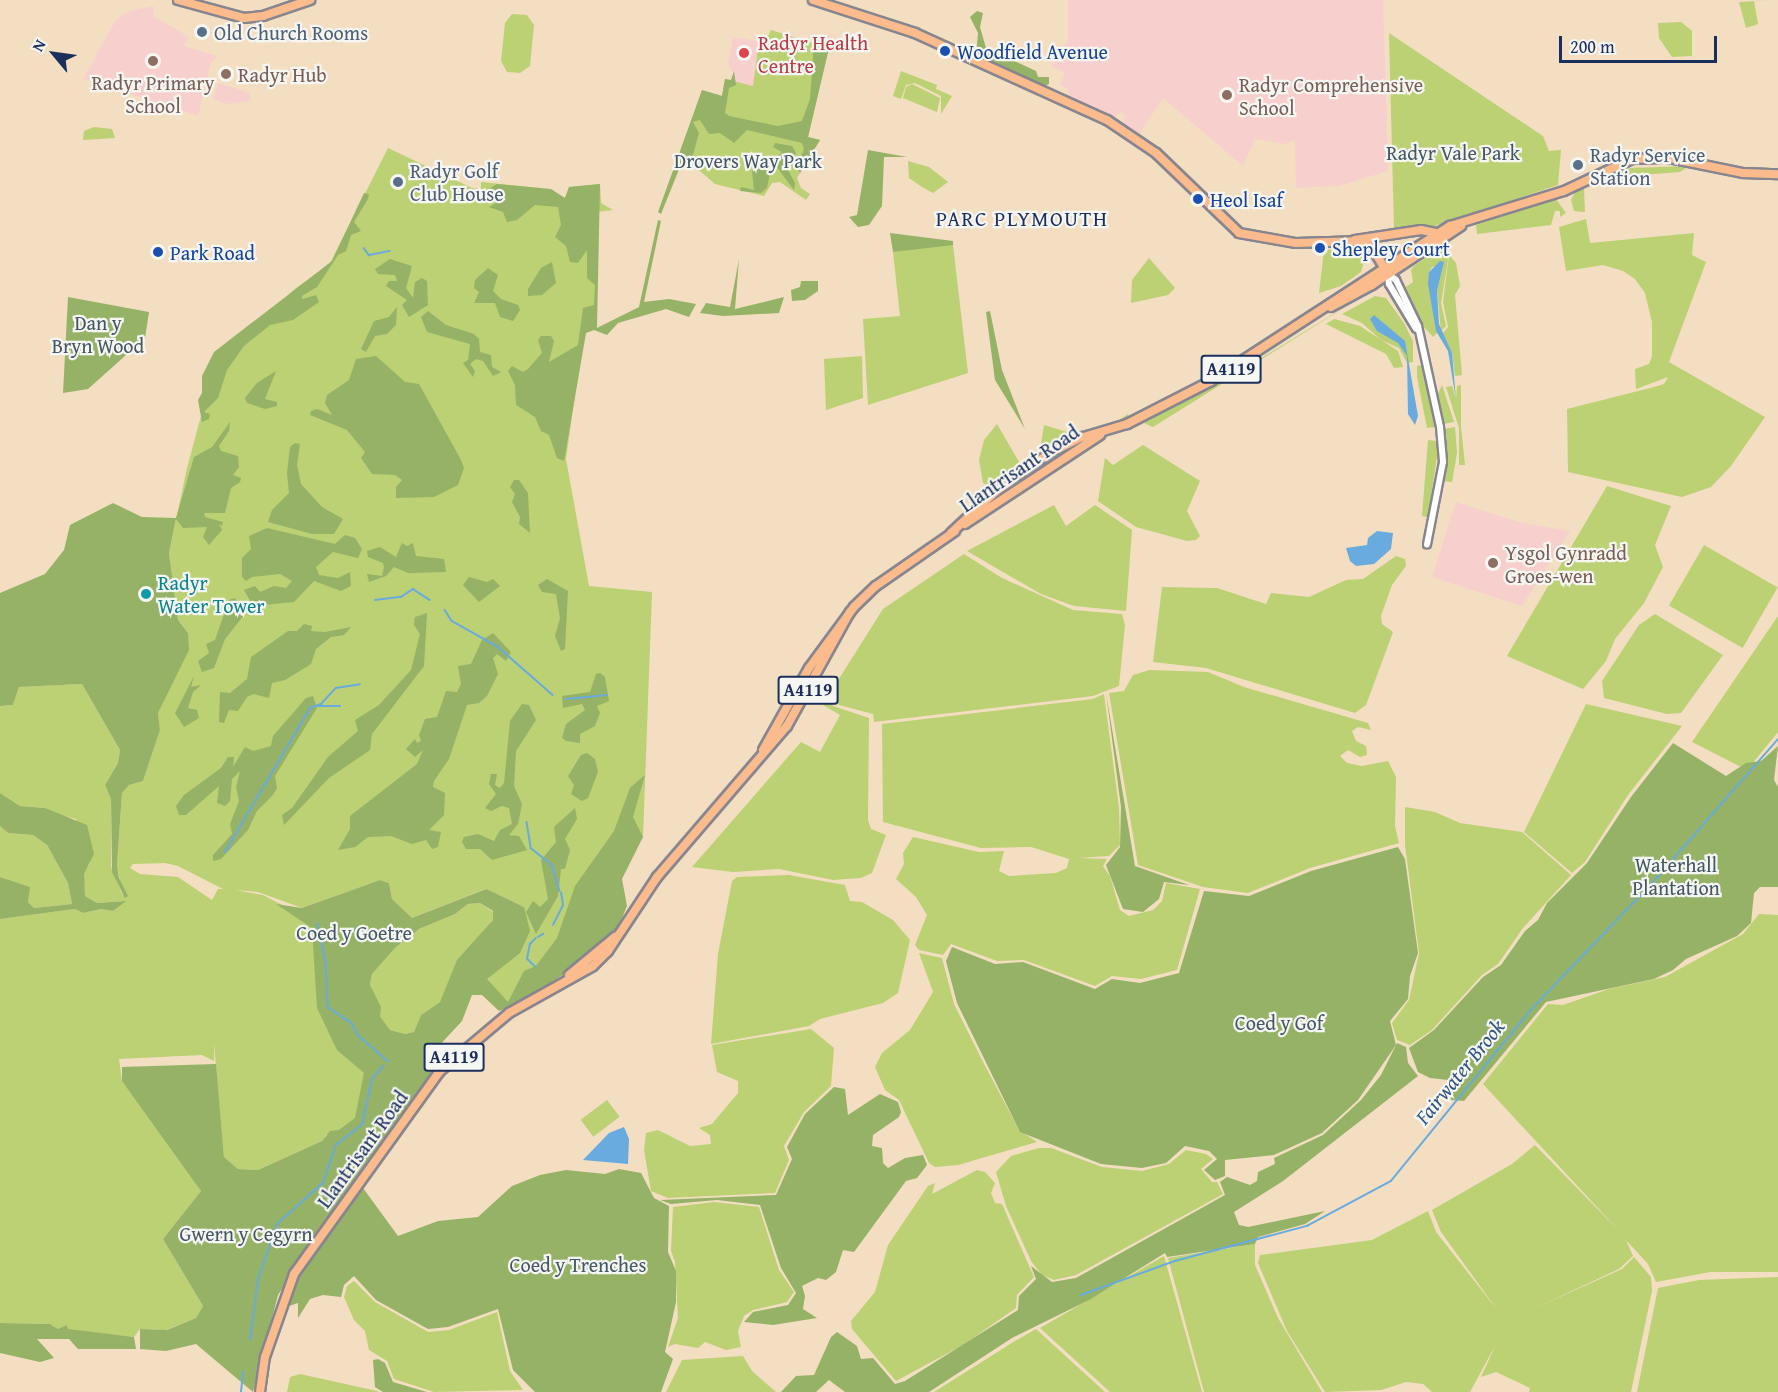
<!DOCTYPE html>
<html>
<head>
<meta charset="utf-8">
<style>
	body { margin:0 }
	#map { position:relative; width:1778px; height:1392px; overflow:hidden; background:#f3dec2; font-family:"Gentium Book Plus",serif }
	div>[style] { position:absolute }
	[style*='--x'] { left:calc(var(--x)*1px); top:calc(var(--y)*1px); width:calc(var(--w)*1px); rotate:calc(var(--a)*1deg) }
	.built>* { inset:0; background:#f7d0cd }
	.green>* { inset:0; background:#bcd074; transform-origin:0 0 }
	.forest>* { inset:0; background:#95b266 }
	.water>* { inset:0; background:#69abde }
	.stream>* { height:1.5px; margin:-0.75px; padding:0 0.75px; transform-origin:0.75px; border-radius:0.75px; background:#69abde }
	.roads { filter:drop-shadow(2px 0 #878690) drop-shadow(-2px 0 #878690) drop-shadow(0 2px #878690) drop-shadow(0 -2px #878690) }
	.minor>* { height:6px; margin:-3px; padding:0 3px; transform-origin:3px; border-radius:3px; background:#fff }
	.major>* { height:8px; margin:-4px; padding:0 4px; transform-origin:4px; border-radius:4px; background:#fbbb8d }
	.dots>* { width:16px; height:16px; translate:-50% -50%; box-sizing:border-box; border:3px solid #f6f6f2; border-radius:50% }
	span { translate:-50% -50%; white-space:nowrap; text-align:center; line-height:1.15; -webkit-text-stroke:4.5px #f6f6f2; paint-order:stroke }
	.shield-label span { padding:2px 4px; background:#f6f6f2; border:2px solid; border-radius:4px; -webkit-text-stroke-width:0 }
	.shield-label { font-size:18px; color:#1b2f5e; font-weight:700 }
	.service-label { font-size:20px; color:#4e5e75 }
	.left { translate:0 -50%; text-align:left }
	.health-label { font-size:20px; color:#be3a42 }
	.transit-label { font-size:20px; color:#164399 }
	.education-label { font-size:20px; color:#785e54 }
	.park-label { font-size:20px; color:#435764 }
	.street-label { font-size:20px; color:#1b2f5e }
	.culture-label { font-size:20px; color:#0d838f }
	.neighbourhood-label { font-size:21px; color:#1b2f5e; letter-spacing:1.5px }
	.water-label { font-size:21px; color:#325484; font-style:italic }
	.north { position:absolute; left:24px; top:24px; width:60px; height:60px; -webkit-text-stroke:4px #f6f6f2; paint-order:stroke; rotate:299deg; font-size:16px; font-weight:700; line-height:24px; text-align:center; color:#1b2f5e }
	.north::after { content:''; display:block; margin:auto; width:21px; height:27px; background:#1b2f5e; clip-path:polygon(50% 0,100% 100%,50% 72%,0 100%) }
	.scale { position:absolute; left:1559px; top:36px; width:158px; height:27px; box-sizing:border-box; border:3px solid #1b2f5e; border-top:0; padding-left:8px; font-size:18px; line-height:21px; white-space:nowrap; color:#1b2f5e; -webkit-text-stroke:4px #f6f6f2; paint-order:stroke }
</style>
</head>
<body>
<div id="map">
	<div class="built">
		<i style="clip-path:polygon(1068px 0,1383px 0,1388px 171px,1339px 186px,1296px 188px,1295px 140px,1285px 144px,1255px 139px,1243px 166px,1163px 98px,1139px 135px,1124px 124px,1125px 115px,1121px 112px,1113px 118px,1070px 97px,1067px 88px,1060px 85px,1065px 73px,1051px 66px,1068px 40px)"></i>
		<i style="clip-path:polygon(153px 6px,154px 16px,189px 37px,184px 46px,217px 56px,211px 63px,198px 116px,83px 79px,116px 20px,130px 11px)"></i>
		<i style="clip-path:polygon(733px 37px,759px 41px,753px 87px,731px 81px,733px 72px,728px 64px)"></i>
		<i style="clip-path:polygon(218px 83px,250px 93px,250px 101px,228px 104px,213px 99px)"></i>
		<i style="clip-path:polygon(1456px 502px,1522px 523px,1570px 531px,1522px 606px,1432px 577px)"></i>
	</div>
	<div class="green">
		<i style="clip-path:polygon(1778px 0,1754px 1px,1758px 24px,1746px 28px,1739px 2px)"></i>
		<i style="clip-path:polygon(512px 14px,527px 15px,534px 25px,530px 66px,520px 73px,507px 72px,501px 61px,505px 23px)"></i>
		<i style="clip-path:polygon(1681px 22px,1692px 31px,1692px 56px,1672px 57px,1659px 38px,1658px 23px)"></i>
		<i style="clip-path:polygon(771px 30px,829px 48px,808px 137px,820px 140px,797px 178px,801px 188px,810px 194px,806px 200px,780px 182px,772px 183px,764px 196px,715px 184px,700px 171px,679px 160px,702px 90px,722px 96px,725px 79px,753px 86px,759px 41px,766px 40px)"></i>
		<i style="clip-path:polygon(1389px 33px,1543px 136px,1549px 151px,1561px 150px,1558px 185px,1435px 226px,1394px 228px)"></i>
		<i style="clip-path:polygon(901px 71px,937px 85px,936px 89px,952px 96px,941px 114px,941px 96px,915px 83px,906px 85px,901px 99px,893px 96px)"></i>
		<i style="clip-path:polygon(912px 84px,940px 98px,937px 112px,903px 98px,906px 87px)"></i>
		<i style="clip-path:polygon(94px 127px,112px 129px,115px 138px,83px 140px,84px 131px)"></i>
		<i style="clip-path:polygon(evenodd,388px 148px,472px 188px,481px 189px,481px 182px,539px 188px,565px 198px,569px 187px,600px 184px,601px 203px,613px 210px,597px 212px,597px 328px,586px 333px,581px 353px,566px 459px,589px 586px,652px 592px,643px 837px,574px 953px,503px 1007px,481px 980px,524px 907px,497px 894px,485px 889px,412px 918px,392px 899px,389px 883px,380px 880px,302px 908px,258px 892px,235px 890px,263px 895px,313px 921px,372px 1072px,361px 1124px,326px 1135px,322px 1141px,258px 1170px,238px 1169px,224px 1157px,214px 1044px,214px 1061px,202px 1055px,119px 1059px,122px 1081px,178px 1154px,201px 1191px,163px 1239px,203px 1306px,196px 1318px,166px 1330px,140px 1329px,134px 1337px,58px 1329px,50px 1324px,0 1323px,0 919px,75px 909px,83px 913px,101px 909px,113px 911px,124px 901px,97px 903px,85px 896px,83px 874px,90px 863px,76px 819px,52px 813px,45px 808px,20px 806px,0 793px,0 706px,13px 705px,19px 687px,82px 684px,120px 750px,118px 763px,105px 785px,111px 799px,111px 867px,123px 896px,117px 865px,122px 793px,129px 785px,143px 781px,160px 730px,158px 713px,182px 660px,188px 633px,178px 620px,169px 553px,187px 468px,216px 360px,296px 288px,329px 265px,388px 148px,165px 863px,178px 866px,223px 889px,218px 889px,212px 900px,178px 877px,140px 874px,130px 868px,133px 864px,165px 863px)"></i>
		<i style="clip-path:polygon(908px 161px,929px 167px,948px 182px,933px 193px,922px 187px,909px 178px)"></i>
		<i style="clip-path:polygon(1689px 166px,1680px 172px,1628px 176px,1628px 181px,1613px 180px,1584px 188px,1585px 212px,1574px 211px,1571px 200px,1577px 188px,1610px 174px,1631px 168px)"></i>
		<i style="clip-path:polygon(1556px 199px,1566px 213px,1560px 217px,1560px 211px,1555px 211px,1551px 225px,1477px 234px,1476px 225px)"></i>
		<i style="clip-path:polygon(1586px 219px,1590px 243px,1694px 233px,1692px 255px,1706px 262px,1669px 362px,1765px 417px,1731px 466px,1711px 487px,1682px 497px,1568px 472px,1567px 409px,1654px 387px,1664px 384px,1668px 377px,1636px 389px,1635px 369px,1649px 364px,1652px 357px,1652px 322px,1645px 293px,1635px 279px,1623px 271px,1603px 265px,1566px 271px,1559px 227px)"></i>
		<i style="clip-path:polygon(946px 244px,953px 245px,968px 373px,868px 405px,863px 319px,900px 316px,893px 252px)"></i>
		<i style="clip-path:polygon(1445px 245px,1448px 260px,1441px 303px,1446px 326px,1441px 331px,1437px 291px,1443px 265px,1432px 267px,1429px 272px,1437px 333px,1433px 337px,1424px 327px,1406px 287px,1413px 282px,1411px 270px,1414px 266px)"></i>
		<i style="clip-path:polygon(1346px 249px,1365px 258px,1361px 272px,1341px 286px,1319px 293px,1324px 250px)"></i>
		<i style="clip-path:polygon(1449px 255px,1456px 263px,1460px 286px,1455px 295px,1462px 375px,1455px 376px,1452px 353px,1442px 334px,1448px 327px,1443px 302px)"></i>
		<i style="clip-path:polygon(1149px 258px,1175px 288px,1168px 295px,1131px 303px,1132px 280px)"></i>
		<i style="clip-path:polygon(1371px 291px,1153px 427px,1144px 423px,1250px 365px)"></i>
		<i style="clip-path:polygon(1375px 296px,1386px 298px,1404px 323px,1413px 341px,1413px 362px,1407px 363px,1399px 348px,1381px 340px,1362px 323px,1342px 314px)"></i>
		<i style="clip-path:polygon(1334px 319px,1360px 326px,1398px 351px,1403px 367px,1394px 368px,1386px 354px,1326px 324px)"></i>
		<i style="clip-path:polygon(862px 356px,863px 398px,826px 410px,824px 359px)"></i>
		<i style="clip-path:polygon(1423px 365px,1435px 427px,1427px 428px,1417px 377px,1417px 366px)"></i>
		<i style="clip-path:polygon(1442px 385px,1454px 422px,1443px 424px,1437px 396px)"></i>
		<i style="clip-path:polygon(1461px 385px,1461px 427px,1465px 465px,1459px 465px,1459px 428px,1446px 387px,1452px 386px,1456px 399px,1457px 386px)"></i>
		<i style="clip-path:polygon(1128px 414px,1129px 418px,1040px 450px,1044px 425px,1067px 432px,1085px 430px,1116px 422px)"></i>
		<i style="clip-path:polygon(997px 424px,1019px 462px,991px 487px,983px 483px,979px 460px,984px 440px)"></i>
		<i style="clip-path:polygon(1455px 427px,1457px 453px,1452px 482px,1443px 481px,1444px 429px)"></i>
		<i style="clip-path:polygon(1428px 440px,1437px 441px,1438px 450px,1428px 517px,1422px 516px)"></i>
		<i style="clip-path:polygon(1143px 445px,1200px 481px,1187px 511px,1200px 536px,1196px 540px,1187px 541px,1136px 527px,1098px 501px,1105px 458px,1113px 465px)"></i>
		<i style="clip-path:polygon(1607px 486px,1671px 506px,1655px 545px,1663px 567px,1644px 603px,1615px 639px,1606px 661px,1583px 689px,1507px 656px)"></i>
		<i style="clip-path:polygon(1054px 505px,1066px 526px,1095px 505px,1132px 530px,1126px 611px,1074px 606px,1041px 594px,967px 551px)"></i>
		<i style="left:1704px;top:545px;width:85px;height:70px;rotate:30deg"></i>
		<i style="clip-path:polygon(964px 554px,1002px 578px,1073px 610px,1122px 614px,1125px 625px,1119px 686px,1093px 696px,874px 722px,873px 714px,839px 705px,830px 693px,883px 609px)"></i>
		<i style="clip-path:polygon(1396px 556px,1405px 559px,1406px 566px,1392px 585px,1381px 616px,1382px 624px,1393px 632px,1366px 705px,1355px 713px,1206px 668px,1153px 662px,1162px 587px,1217px 588px,1266px 604px,1271px 593px,1309px 597px,1346px 580px,1363px 579px)"></i>
		<i style="clip-path:polygon(1655px 614px,1723px 655px,1681px 713px,1667px 714px,1604px 698px,1602px 681px,1639px 625px)"></i>
		<i style="clip-path:polygon(1778px 616px,1778px 732px,1747px 770px,1692px 742px)"></i>
		<i style="clip-path:polygon(1150px 670px,1208px 672px,1244px 687px,1368px 723px,1371px 730px,1358px 727px,1352px 731px,1356px 741px,1366px 746px,1367px 755px,1360px 757px,1348px 750px,1340px 756px,1347px 763px,1362px 766px,1388px 761px,1396px 777px,1395px 826px,1399px 843px,1310px 868px,1248px 893px,1203px 887px,1138px 865px,1109px 693px,1124px 691px,1133px 675px)"></i>
		<i style="clip-path:polygon(1104px 694px,1119px 808px,1120px 845px,1109px 856px,1078px 858px,1107px 859px,1103px 866px,1110px 876px,1120px 910px,1129px 916px,1153px 910px,1162px 901px,1166px 883px,1200px 889px,1177px 970px,1141px 979px,1112px 976px,1095px 986px,1024px 960px,997px 961px,951px 944px,943px 955px,919px 950px,915px 945px,927px 915px,916px 897px,896px 879px,904px 864px,903px 853px,913px 837px,979px 852px,1004px 851px,999px 871px,1009px 876px,1056px 873px,1067px 868px,1069px 859px,1031px 847px,981px 848px,883px 822px,882px 724px,1093px 699px)"></i>
		<i style="clip-path:polygon(828px 696px,833px 706px,869px 718px,868px 820px,871px 829px,886px 835px,872px 873px,861px 878px,833px 880px,779px 869px,733px 872px,692px 867px,801px 742px,820px 752px,840px 715px,823px 705px)"></i>
		<i style="clip-path:polygon(1586px 704px,1682px 726px,1628px 795px,1585px 862px,1572px 873px,1524px 832px)"></i>
		<i style="clip-path:polygon(1405px 807px,1435px 812px,1460px 823px,1522px 832px,1571px 875px,1523px 928px,1498px 964px,1482px 975px,1432px 1030px,1410px 1045px,1397px 1040px,1392px 1023px,1409px 1000px,1419px 953px,1405px 845px)"></i>
		<i style="clip-path:polygon(0 826px,8px 833px,33px 835px,47px 845px,68px 883px,72px 904px,34px 908px,28px 902px,29px 887px,0 877px)"></i>
		<i style="clip-path:polygon(789px 875px,845px 885px,850px 901px,862px 902px,893px 920px,910px 940px,898px 993px,883px 1003px,820px 1019px,809px 1026px,711px 1044px,718px 954px,732px 881px,737px 877px)"></i>
		<i style="clip-path:polygon(480px 903px,493px 912px,493px 919px,440px 1002px,421px 1015px,414px 1032px,405px 1034px,390px 1030px,380px 1016px,370px 985px,372px 974px,396px 947px,419px 929px,455px 914px,468px 904px)"></i>
		<i style="clip-path:polygon(1759px 914px,1778px 915px,1778px 1272px,1710px 1272px,1656px 1282px,1648px 1264px,1626px 1240px,1633px 1256px,1619px 1269px,1533px 1309px,1622px 1269px,1634px 1257px,1651px 1277px,1652px 1291px,1631px 1392px,1529px 1392px,1530px 1388px,1496px 1372px,1481px 1377px,1496px 1344px,1470px 1392px,1432px 1392px,1423px 1384px,1406px 1382px,1381px 1390px,1325px 1392px,1287px 1331px,1258px 1263px,1260px 1255px,1372px 1240px,1428px 1211px,1436px 1232px,1498px 1311px,1441px 1232px,1432px 1210px,1512px 1164px,1535px 1145px,1620px 1232px,1483px 1084px,1548px 1004px,1563px 1005px,1609px 989px,1665px 977px,1743px 934px)"></i>
		<i style="clip-path:polygon(919px 953px,942px 958px,954px 1004px,982px 1060px,1019px 1130px,1037px 1142px,958px 1165px,935px 1167px,929px 1163px,899px 1100px,885px 1090px,875px 1067px,882px 1053px,910px 1030px,933px 992px)"></i>
		<i style="clip-path:polygon(811px 1029px,834px 1048px,831px 1086px,804px 1112px,784px 1146px,789px 1160px,775px 1193px,668px 1198px,651px 1191px,644px 1150px,646px 1133px,658px 1130px,690px 1146px,711px 1144px,710px 1135px,699px 1128px,712px 1124px,738px 1093px,738px 1081px,717px 1072px,712px 1045px)"></i>
		<i style="left:607px;top:1100px;width:21px;height:33px;rotate:53deg"></i>
		<i style="clip-path:polygon(1039px 1148px,1051px 1148px,1102px 1167px,1142px 1171px,1169px 1164px,1186px 1150px,1206px 1154px,1213px 1159px,1201px 1169px,1212px 1182px,1217px 1182px,1223px 1194px,1076px 1275px,1054px 1280px,1042px 1275px,1031px 1261px,1006px 1206px,996px 1172px,1011px 1156px)"></i>
		<i style="clip-path:polygon(977px 1170px,985px 1172px,995px 1183px,991px 1193px,995px 1203px,1002px 1204px,1034px 1277px,1017px 1295px,1016px 1308px,963px 1345px,896px 1381px,852px 1329px,851px 1321px,875px 1292px,888px 1245px,928px 1186px,935px 1183px,932px 1194px)"></i>
		<i style="clip-path:polygon(714px 1202px,759px 1207px,779px 1270px,794px 1292px,787px 1302px,753px 1310px,744px 1316px,738px 1331px,741px 1347px,726px 1350px,705px 1342px,698px 1348px,675px 1344px,668px 1347px,678px 1318px,675px 1262px,671px 1251px,673px 1207px)"></i>
		<i style="clip-path:polygon(1255px 1244px,1255px 1265px,1278px 1318px,1322px 1392px,1204px 1392px,1168px 1258px)"></i>
		<i style="clip-path:polygon(1164px 1256px,1202px 1392px,1110px 1392px,1040px 1328px)"></i>
		<i style="clip-path:polygon(1778px 1277px,1778px 1392px,1637px 1392px,1658px 1288px,1699px 1280px)"></i>
		<i style="clip-path:polygon(354px 1281px,375px 1302px,428px 1332px,449px 1330px,497px 1312px,510px 1371px,523px 1390px,434px 1392px,394px 1379px,387px 1361px,369px 1350px,365px 1331px,354px 1320px,344px 1297px,347px 1286px)"></i>
		<i style="clip-path:polygon(1036px 1329px,1105px 1392px,934px 1392px,1015px 1341px)"></i>
		<i style="clip-path:polygon(743px 1356px,752px 1371px,776px 1392px,666px 1392px,682px 1360px)"></i>
		<i style="clip-path:polygon(300px 1374px,377px 1391px,379px 1392px,287px 1392px,290px 1377px)"></i>
	</div>
	<div class="forest">
		<i style="clip-path:polygon(977px 11px,983px 13px,980px 27px,986px 48px,1036px 71px,1038px 77px,1049px 77px,1049px 84px,1044px 86px,976px 57px,978px 33px,970px 17px)"></i>
		<i style="clip-path:polygon(814px 43px,829px 48px,808px 137px,820px 140px,800px 173px,797px 167px,804px 149px,802px 143px,747px 130px,734px 143px,720px 133px,709px 134px,700px 120px,693px 122px,699px 133px,691px 162px,682px 162px,661px 214px,658px 212px,702px 90px,722px 96px,725px 79px,731px 80px,734px 71px,736px 85px,729px 88px,725px 113px,729px 116px,778px 126px,802px 121px,810px 99px)"></i>
		<i style="clip-path:polygon(775px 143px,792px 146px,796px 153px,788px 170px,795px 183px,794px 190px,776px 166px,775px 159px,782px 152px,773px 147px)"></i>
		<i style="clip-path:polygon(868px 150px,907px 157px,884px 157px,882px 206px,869px 225px,858px 227px,849px 217px,857px 215px)"></i>
		<i style="clip-path:polygon(762px 159px,767px 160px,770px 174px,767px 188px,761px 193px,740px 191px,741px 187px,754px 190px,752px 171px)"></i>
		<i style="clip-path:polygon(497px 184px,551px 189px,565px 198px,569px 187px,600px 184px,597px 328px,639px 307px,658px 220px,661px 221px,644px 302px,669px 299px,696px 304px,689px 317px,666px 309px,618px 323px,607px 335px,594px 330px,586px 333px,564px 461px,557px 458px,549px 435px,541px 431px,535px 417px,516px 405px,515px 385px,508px 371px,512px 366px,523px 372px,528px 369px,542px 353px,538px 340px,541px 336px,551px 336px,554px 341px,549px 362px,578px 345px,583px 308px,594px 305px,595px 285px,587px 278px,587px 250px,578px 263px,570px 262px,566px 246px,555px 237px,561px 225px,558px 207px,535px 205px,517px 220px,507px 222px,503px 212px,489px 207px,498px 202px,489px 189px)"></i>
		<i style="clip-path:polygon(364px 193px,369px 194px,368px 199px,354px 222px,361px 231px,351px 235px,346px 251px,338px 255px,317px 287px,302px 296px,302px 299px,316px 295px,319px 302px,293px 320px,270px 325px,244px 346px,227px 370px,218px 398px,204px 412px,210px 414px,209px 419px,202px 422px,198px 400px,202px 393px,202px 376px,214px 352px,332px 261px)"></i>
		<i style="clip-path:polygon(890px 233px,953px 241px,953px 245px,893px 252px)"></i>
		<i style="clip-path:polygon(390px 259px,412px 266px,406px 288px,413px 298px,415px 282px,422px 278px,427px 281px,428px 305px,409px 317px,402px 305px,407px 300px,386px 286px,389px 281px,397px 281px,395px 275px,378px 274px,375px 269px)"></i>
		<i style="clip-path:polygon(739px 259px,735px 309px,784px 297px,779px 313px,723px 316px,700px 313px,706px 303px,730px 307px)"></i>
		<i style="clip-path:polygon(552px 262px,556px 283px,542px 295px,528px 296px,528px 289px,541px 268px)"></i>
		<i style="clip-path:polygon(488px 268px,498px 275px,493px 291px,501px 299px,518px 305px,520px 310px,513px 321px,500px 317px,495px 303px,474px 303px,479px 292px,474px 288px,475px 280px)"></i>
		<i style="clip-path:polygon(801px 281px,818px 281px,818px 291px,805px 300px,792px 301px,791px 290px,800px 287px)"></i>
		<i style="clip-path:polygon(68px 297px,149px 312px,145px 338px,88px 389px,63px 393px)"></i>
		<i style="clip-path:polygon(397px 307px,396px 325px,387px 334px,375px 336px,366px 352px,361px 349px,374px 321px,389px 317px)"></i>
		<i style="clip-path:polygon(428px 311px,446px 325px,474px 334px,479px 339px,480px 352px,491px 355px,492px 367px,501px 372px,493px 376px,483px 361px,476px 359px,470px 364px,475px 371px,473px 377px,463px 363px,468px 360px,470px 344px,427px 332px,421px 317px)"></i>
		<i style="clip-path:polygon(990px 311px,1002px 370px,1025px 429px,995px 380px,986px 312px)"></i>
		<i style="clip-path:polygon(376px 356px,405px 382px,419px 384px,460px 458px,464px 468px,458px 485px,434px 497px,396px 498px,396px 487px,402px 480px,395px 475px,372px 474px,361px 458px,365px 452px,347px 430px,310px 415px,311px 411px,317px 409px,332px 415px,325px 403px,327px 395px,349px 380px,356px 359px)"></i>
		<i style="clip-path:polygon(276px 371px,265px 399px,277px 402px,277px 406px,265px 409px,247px 403px,245px 398px,257px 383px)"></i>
		<i style="clip-path:polygon(230px 422px,229px 431px,219px 446px,221px 451px,238px 456px,239px 467px,233px 475px,241px 478px,240px 482px,231px 488px,225px 513px,204px 513px,205px 517px,223px 522px,222px 526px,219px 524px,222px 530px,209px 545px,203px 537px,207px 527px,183px 528px,176px 519px,169px 553px,178px 620px,188px 633px,189px 650px,158px 713px,160px 730px,143px 781px,129px 785px,122px 793px,117px 865px,119px 878px,128px 896px,125px 898px,112px 872px,111px 799px,105px 785px,118px 763px,120px 750px,82px 684px,19px 687px,13px 705px,0 706px,0 593px,45px 574px,64px 550px,70px 525px,113px 503px,142px 517px,176px 518px,194px 457px,212px 447px)"></i>
		<i style="clip-path:polygon(295px 443px,300px 444px,297px 465px,301px 484px,322px 507px,343px 519px,334px 534px,312px 534px,268px 522px,272px 510px,289px 493px,287px 473px,290px 447px)"></i>
		<i style="clip-path:polygon(514px 480px,519px 480px,528px 493px,530px 533px,519px 524px,520px 517px,512px 502px,515px 494px,510px 487px)"></i>
		<i style="clip-path:polygon(267px 528px,335px 544px,345px 535px,355px 538px,362px 549px,358px 558px,333px 552px,316px 567px,319px 575px,338px 578px,350px 572px,351px 586px,341px 591px,314px 581px,294px 602px,253px 606px,244px 590px,255px 586px,260px 592px,274px 586px,286px 588px,292px 581px,280px 574px,252px 577px,246px 581px,242px 577px,242px 558px,251px 549px,249px 536px)"></i>
		<i style="clip-path:polygon(402px 543px,407px 546px,413px 543px,416px 556px,444px 559px,446px 572px,408px 573px,394px 567px,386px 576px,369px 582px,367px 574px,382px 576px,384px 567px,383px 563px,368px 557px,367px 551px,380px 547px,396px 557px)"></i>
		<i style="clip-path:polygon(469px 577px,487px 582px,493px 579px,500px 586px,479px 602px,463px 585px)"></i>
		<i style="clip-path:polygon(547px 579px,568px 591px,565px 649px,561px 651px,555px 636px,560px 618px,556px 594px,542px 592px,538px 585px)"></i>
		<i style="clip-path:polygon(235px 598px,245px 614px,225px 639px,214px 668px,202px 672px,198px 661px,209px 653px,206px 644px,215px 640px,229px 600px)"></i>
		<i style="clip-path:polygon(427px 613px,424px 666px,372px 734px,370px 750px,329px 778px,284px 825px,282px 815px,292px 808px,328px 757px,358px 731px,355px 720px,379px 705px,411px 670px,420px 634px,414px 625px,415px 617px)"></i>
		<i style="clip-path:polygon(304px 624px,312px 626px,311px 631px,325px 632px,351px 627px,344px 635px,331px 637px,316px 649px,311px 664px,285px 680px,272px 683px,269px 698px,254px 694px,247px 697px,238px 711px,229px 710px,224px 723px,219px 722px,220px 692px,230px 693px,247px 679px,251px 657px,288px 631px,297px 631px)"></i>
		<i style="clip-path:polygon(493px 633px,511px 652px,506px 661px,497px 654px,493px 658px,498px 674px,487px 696px,479px 703px,467px 705px,449px 759px,434px 781px,433px 787px,445px 793px,444px 815px,429px 830px,441px 832px,438px 847px,432px 849px,426px 840px,412px 844px,391px 836px,368px 837px,355px 847px,338px 850px,350px 829px,350px 816px,417px 764px,423px 750px,415px 757px,406px 749px,415px 739px,417px 743px,421px 741px,419px 735px,425px 719px,437px 717px,446px 691px,457px 692px,461px 684px,458px 666px,471px 664px,482px 640px)"></i>
		<i style="clip-path:polygon(600px 673px,605px 677px,609px 701px,597px 706px,600px 713px,595px 726px,580px 734px,580px 743px,566px 741px,562px 738px,566px 724px,585px 710px,582px 704px,563px 708px,562px 696px,590px 692px,596px 674px)"></i>
		<i style="clip-path:polygon(194px 676px,191px 687px,201px 685px,193px 692px,188px 708px,197px 710px,199px 718px,184px 727px,175px 713px)"></i>
		<i style="clip-path:polygon(1106px 693px,1135px 866px,1189px 885px,1164px 882px,1159px 899px,1143px 912px,1123px 909px,1106px 865px,1120px 847px,1121px 807px)"></i>
		<i style="clip-path:polygon(313px 696px,317px 708px,275px 776px,277px 788px,273px 795px,257px 811px,248px 830px,221px 859px,213px 861px,213px 855px,232px 834px,230px 824px,239px 801px,236px 787px,240px 771px,232px 779px,230px 801px,225px 806px,217px 803px,219px 786px,186px 815px,179px 815px,176px 806px,184px 795px,221px 768px,228px 757px,234px 757px,233px 767px,245px 747px,253px 751px,271px 746px,273px 736px,306px 698px)"></i>
		<i style="clip-path:polygon(522px 704px,529px 705px,536px 720px,516px 751px,514px 786px,522px 804px,518px 824px,509px 835px,519px 836px,527px 850px,492px 860px,480px 849px,466px 849px,462px 842px,464px 837px,478px 834px,494px 841px,500px 830px,512px 824px,509px 808px,502px 806px,491px 811px,485px 808px,496px 794px,489px 784px,491px 774px,497px 774px,495px 785px,500px 788px,504px 783px,510px 721px)"></i>
		<i style="clip-path:polygon(1673px 743px,1726px 776px,1746px 763px,1761px 761px,1778px 746px,1774px 780px,1778px 787px,1778px 887px,1760px 887px,1754px 893px,1751px 923px,1737px 936px,1686px 959px,1673px 970px,1654px 979px,1546px 1002px,1464px 1101px,1451px 1100px,1448px 1080px,1430px 1078px,1418px 1072px,1409px 1048px,1434px 1030px,1483px 977px,1501px 965px,1525px 931px,1538px 920px,1547px 903px,1587px 863px,1631px 797px)"></i>
		<i style="clip-path:polygon(587px 753px,595px 759px,598px 772px,588px 798px,582px 801px,571px 794px,574px 785px,568px 776px,581px 755px)"></i>
		<i style="clip-path:polygon(evenodd,645px 775px,633px 817px,643px 837px,622px 879px,627px 906px,619px 925px,590px 957px,506px 1012px,504px 1009px,499px 1011px,482px 995px,472px 995px,462px 1021px,436px 1049px,454px 1045px,457px 1049px,432px 1075px,353px 1182px,278px 1295px,253px 1392px,196px 1344px,166px 1351px,140px 1349px,140px 1329px,167px 1330px,196px 1318px,203px 1306px,163px 1239px,201px 1191px,122px 1081px,122px 1067px,216px 1064px,224px 1157px,238px 1169px,258px 1170px,322px 1141px,330px 1131px,339px 1130px,355px 1118px,364px 1073px,337px 1050px,317px 1008px,312px 928px,276px 904px,302px 908px,380px 880px,389px 883px,392px 899px,412px 918px,486px 889px,497px 894px,524px 907px,530px 931px,520px 953px,487px 979px,508px 1002px,524px 971px,536px 966px,557px 938px,575px 886px,614px 831px,630px 788px,645px 775px,480px 903px,493px 911px,493px 920px,457px 960px,440px 1002px,421px 1015px,414px 1032px,405px 1034px,390px 1030px,380px 1016px,381px 1007px,370px 985px,372px 974px,396px 947px,419px 929px,455px 914px,468px 904px,480px 903px)"></i>
		<i style="clip-path:polygon(0 793px,20px 806px,45px 808px,87px 825px,94px 854px,84px 874px,85px 896px,97px 903px,126px 901px,113px 911px,101px 909px,83px 913px,75px 909px,0 919px,0 877px,30px 887px,28px 902px,34px 908px,72px 904px,68px 883px,47px 845px,33px 835px,8px 833px,0 826px)"></i>
		<i style="clip-path:polygon(575px 808px,577px 819px,565px 839px,570px 850px,565px 869px,561px 869px,558px 896px,536px 934px,526px 912px,533px 901px,540px 907px,548px 899px,541px 860px,556px 842px,554px 827px)"></i>
		<i style="clip-path:polygon(1398px 847px,1405px 859px,1418px 953px,1410px 976px,1408px 999px,1390px 1021px,1396px 1045px,1358px 1100px,1322px 1133px,1274px 1155px,1225px 1160px,1225px 1176px,1215px 1180px,1204px 1170px,1217px 1159px,1209px 1151px,1185px 1146px,1166px 1163px,1142px 1168px,1101px 1164px,1020px 1132px,957px 1003px,946px 961px,952px 947px,995px 964px,1023px 962px,1095px 989px,1112px 979px,1140px 983px,1179px 973px,1204px 891px,1249px 896px,1311px 871px)"></i>
		<i style="clip-path:polygon(1397px 1043px,1406px 1047px,1408px 1063px,1418px 1076px,1283px 1181px,1234px 1212px,1239px 1225px,1248px 1227px,1325px 1211px,1305px 1224px,1258px 1237px,1255px 1244px,1167px 1257px,1165px 1253px,1091px 1299px,1012px 1338px,929px 1392px,845px 1392px,829px 1380px,816px 1392px,781px 1392px,796px 1376px,814px 1375px,831px 1337px,837px 1332px,857px 1346px,861px 1359px,873px 1358px,895px 1384px,905px 1381px,1018px 1310px,1019px 1296px,1036px 1279px,1031px 1266px,1052px 1282px,1076px 1278px,1225px 1195px,1220px 1182px,1227px 1177px,1250px 1185px,1257px 1181px,1258px 1172px,1275px 1164px,1274px 1158px,1323px 1135px,1361px 1100px,1381px 1075px)"></i>
		<i style="clip-path:polygon(834px 1087px,845px 1089px,848px 1115px,880px 1094px,898px 1102px,901px 1112px,899px 1117px,873px 1135px,872px 1146px,882px 1148px,883px 1163px,888px 1168px,905px 1158px,923px 1155px,927px 1165px,917px 1178px,906px 1181px,854px 1252px,843px 1250px,836px 1272px,826px 1280px,818px 1278px,802px 1286px,805px 1296px,803px 1309px,817px 1318px,773px 1325px,744px 1322px,753px 1312px,788px 1305px,796px 1293px,781px 1268px,760px 1205px,717px 1200px,671px 1204px,660px 1200px,776px 1195px,792px 1159px,787px 1147px,805px 1114px)"></i>
		<i style="clip-path:polygon(619px 1169px,641px 1173px,654px 1198px,669px 1206px,668px 1252px,676px 1271px,676px 1302px,665px 1352px,673px 1359px,661px 1392px,535px 1392px,513px 1370px,498px 1309px,448px 1327px,428px 1329px,376px 1300px,354px 1276px,344px 1285px,341px 1297px,323px 1295px,310px 1299px,298px 1318px,298px 1303px,289px 1306px,298px 1278px,363px 1188px,398px 1236px,438px 1221px,478px 1217px,512px 1186px,540px 1175px,566px 1170px,605px 1174px)"></i>
		<i style="clip-path:polygon(0 1323px,50px 1324px,58px 1329px,67px 1325px,68px 1329px,134px 1337px,136px 1349px,78px 1349px,69px 1339px,37px 1339px,54px 1358px,40px 1362px,0 1353px)"></i>
		<i style="clip-path:polygon(378px 1359px,385px 1363px,393px 1382px,427px 1392px,383px 1392px,375px 1387px,373px 1360px)"></i>
	</div>
	<div class="water">
		<i style="clip-path:polygon(1440px 261px,1444px 262px,1437px 291px,1439px 324px,1452px 353px,1456px 400px,1448px 351px,1436px 331px,1428px 284px,1429px 272px)"></i>
		<i style="clip-path:polygon(1374px 315px,1405px 341px,1418px 416px,1415px 425px,1408px 414px,1407px 356px,1398px 343px,1377px 331px,1370px 319px)"></i>
		<i style="clip-path:polygon(1377px 531px,1393px 533px,1391px 549px,1374px 564px,1356px 566px,1350px 561px,1346px 548px,1367px 545px,1368px 538px)"></i>
		<i style="clip-path:polygon(624px 1127px,629px 1139px,628px 1164px,583px 1160px,609px 1133px)"></i>
	</div>
	<div class="stream">
		<i style="--x:364;--y:248;--w:9;--a:54"></i>
		<i style="--x:369;--y:255;--w:21;--a:-11"></i>
		<i style="--x:375;--y:600;--w:26;--a:-7"></i>
		<i style="--x:401;--y:597;--w:14;--a:-34"></i>
		<i style="--x:413;--y:589;--w:20;--a:33"></i>
		<i style="--x:445;--y:610;--w:13;--a:58"></i>
		<i style="--x:452;--y:621;--w:51;--a:29.1"></i>
		<i style="--x:497;--y:646;--w:74;--a:41.2"></i>
		<i style="--x:566;--y:699;--w:41;--a:-5.6"></i>
		<i style="--x:318;--y:706;--w:22;--a:0"></i>
		<i style="--x:527;--y:822;--w:26;--a:81"></i>
		<i style="--x:531;--y:848;--w:27;--a:39"></i>
		<i style="--x:552;--y:865;--w:27;--a:73"></i>
		<i style="--x:225;--y:852;--w:167;--a:-59.4"></i>
		<i style="--x:310;--y:708;--w:12;--a:-20"></i>
		<i style="--x:321;--y:704;--w:22;--a:-47"></i>
		<i style="--x:336;--y:688;--w:24;--a:-9"></i>
		<i style="--x:318;--y:924;--w:40;--a:78"></i>
		<i style="--x:326;--y:963;--w:44;--a:87.4"></i>
		<i style="--x:328;--y:1007;--w:29;--a:34"></i>
		<i style="--x:352;--y:1023;--w:13;--a:63"></i>
		<i style="--x:358;--y:1035;--w:40;--a:41"></i>
		<i style="--x:553;--y:925;--w:22;--a:-63"></i>
		<i style="--x:563;--y:905;--w:12;--a:-99"></i>
		<i style="--x:538;--y:937;--w:6;--a:-31"></i>
		<i style="--x:535;--y:967;--w:11;--a:-135"></i>
		<i style="--x:527;--y:959;--w:15;--a:-79"></i>
		<i style="--x:530;--y:944;--w:8;--a:-45"></i>
		<i style="--x:1081;--y:1295;--w:100;--a:-19.9"></i>
		<i style="--x:1175;--y:1261;--w:137;--a:-14.9"></i>
		<i style="--x:1307;--y:1226;--w:95;--a:-28.2"></i>
		<i style="--x:1391;--y:1181;--w:215;--a:-50.8"></i>
		<i style="--x:1527;--y:1014;--w:182;--a:-46.3"></i>
		<i style="--x:1653;--y:882;--w:190;--a:-48.8"></i>
		<i style="--x:250;--y:1340;--w:61;--a:-82.4"></i>
		<i style="--x:258;--y:1280;--w:59;--a:-71.3"></i>
		<i style="--x:277;--y:1224;--w:62;--a:-41.7"></i>
		<i style="--x:323;--y:1183;--w:40;--a:-71.1"></i>
		<i style="--x:336;--y:1145;--w:33;--a:-38"></i>
		<i style="--x:362;--y:1125;--w:47;--a:-77.7"></i>
		<i style="--x:372;--y:1079;--w:18;--a:-49"></i>
		<i style="--x:241;--y:1392;--w:20;--a:-84"></i>
	</div>
	<div class="roads">
		<div class="minor">
			<i style="--x:1388;--y:274;--w:10;--a:37"></i>
			<i style="--x:1396;--y:280;--w:51;--a:64.4"></i>
			<i style="--x:1418;--y:326;--w:103;--a:77.7"></i>
			<i style="--x:1440;--y:427;--w:35;--a:85"></i>
			<i style="--x:1443;--y:462;--w:84;--a:101"></i>
			<i style="--x:1388;--y:275;--w:9;--a:84"></i>
			<i style="--x:1389;--y:284;--w:52;--a:59"></i>
		</div>
		<div class="major">
			<i style="--x:178;--y:0;--w:68;--a:15.3"></i>
			<i style="--x:244;--y:18;--w:19;--a:-6"></i>
			<i style="--x:263;--y:16;--w:50;--a:-18.8"></i>
			<i style="--x:813;--y:0;--w:107;--a:17.9"></i>
			<i style="--x:915;--y:33;--w:211;--a:24.4"></i>
			<i style="--x:1107;--y:120;--w:59;--a:34"></i>
			<i style="--x:1156;--y:153;--w:115;--a:43.9"></i>
			<i style="--x:1239;--y:233;--w:58;--a:10"></i>
			<i style="--x:1296;--y:243;--w:66;--a:-1.7"></i>
			<i style="--x:1362;--y:241;--w:14;--a:36"></i>
			<i style="--x:1373;--y:249;--w:29;--a:59"></i>
			<i style="--x:1355;--y:240;--w:67;--a:-8.6"></i>
			<i style="--x:1421;--y:230;--w:15;--a:11"></i>
			<i style="--x:1331;--y:307;--w:47;--a:-28.2"></i>
			<i style="--x:1372;--y:285;--w:107;--a:-33.5"></i>
			<i style="--x:965;--y:524;--w:162;--a:-33.4"></i>
			<i style="--x:951;--y:533;--w:62;--a:-43"></i>
			<i style="--x:996;--y:491;--w:66;--a:-35.1"></i>
			<i style="--x:1050;--y:453;--w:34;--a:-27"></i>
			<i style="--x:1080;--y:438;--w:49;--a:-16.6"></i>
			<i style="--x:1127;--y:424;--w:94;--a:-27.1"></i>
			<i style="--x:1211;--y:381;--w:285;--a:-33"></i>
			<i style="--x:1450;--y:226;--w:119;--a:-17.1"></i>
			<i style="--x:1564;--y:191;--w:75;--a:-25.2"></i>
			<i style="--x:1632;--y:159;--w:37;--a:-2"></i>
			<i style="--x:1669;--y:158;--w:76;--a:11.5"></i>
			<i style="--x:1743;--y:173;--w:35;--a:2"></i>
			<i style="--x:763;--y:750;--w:94;--a:-60.7"></i>
			<i style="--x:809;--y:668;--w:76;--a:-53.6"></i>
			<i style="--x:854;--y:607;--w:30;--a:-44"></i>
			<i style="--x:876;--y:586;--w:96;--a:-34.8"></i>
			<i style="--x:569;--y:975;--w:60;--a:-39.6"></i>
			<i style="--x:260;--y:1392;--w:35;--a:-82"></i>
			<i style="--x:265;--y:1357;--w:88;--a:-70.7"></i>
			<i style="--x:294;--y:1274;--w:249;--a:-54.3"></i>
			<i style="--x:439;--y:1072;--w:92;--a:-40.1"></i>
			<i style="--x:509;--y:1013;--w:96;--a:-29.2"></i>
			<i style="--x:593;--y:966;--w:21;--a:-45"></i>
			<i style="--x:608;--y:951;--w:89;--a:-56.5"></i>
			<i style="--x:657;--y:877;--w:199;--a:-49.3"></i>
			<i style="--x:787;--y:726;--w:130;--a:-61.1"></i>
		</div>
	</div>
	<div class="dots">
		<i style="left:202px;top:32px;background:#5c6f8a"></i>
		<i style="left:945px;top:51px;background:#1a4fb4"></i>
		<i style="left:744px;top:53px;background:#e0444e"></i>
		<i style="left:153px;top:61px;background:#8d6e63"></i>
		<i style="left:226px;top:74px;background:#8d6e63"></i>
		<i style="left:1227px;top:95px;background:#8d6e63"></i>
		<i style="left:1578px;top:165px;background:#5c6f8a"></i>
		<i style="left:398px;top:182px;background:#5c6f8a"></i>
		<i style="left:1198px;top:199px;background:#1a4fb4"></i>
		<i style="left:1320px;top:248px;background:#1a4fb4"></i>
		<i style="left:158px;top:252px;background:#1a4fb4"></i>
		<i style="left:1493px;top:563px;background:#8d6e63"></i>
		<i style="left:146px;top:594px;background:#0f9aa8"></i>
	</div>
	<div class="shield-label">
		<span style="left:1231px;top:369px">A4119</span>
		<span style="left:808px;top:690px">A4119</span>
		<span style="left:454px;top:1057px">A4119</span>
	</div>
	<div class="service-label">
		<span class="left" style="left:214px;top:32px">Old Church Rooms</span>
		<span class="left" style="left:1590px;top:166px">Radyr Service<br>Station</span>
		<span class="left" style="left:410px;top:182px">Radyr Golf<br>Club House</span>
	</div>
	<div class="health-label">
		<span class="left" style="left:758px;top:54px">Radyr Health<br>Centre</span>
	</div>
	<div class="transit-label">
		<span class="left" style="left:957px;top:51px">Woodfield Avenue</span>
		<span class="left" style="left:1210px;top:199px">Heol Isaf</span>
		<span class="left" style="left:1332px;top:248px">Shepley Court</span>
		<span class="left" style="left:170px;top:252px">Park Road</span>
	</div>
	<div class="education-label">
		<span class="left" style="left:238px;top:74px">Radyr Hub</span>
		<span style="left:153px;top:94px">Radyr Primary<br>School</span>
		<span class="left" style="left:1239px;top:96px">Radyr Comprehensive<br>School</span>
		<span class="left" style="left:1505px;top:564px">Ysgol Gynradd<br>Groes-wen</span>
	</div>
	<div class="park-label">
		<span style="left:1453px;top:152px">Radyr Vale Park</span>
		<span style="left:748px;top:160px">Drovers Way Park</span>
		<span style="left:98px;top:334px">Dan y<br>Bryn Wood</span>
		<span style="left:1676px;top:876px">Waterhall<br>Plantation</span>
		<span style="left:354px;top:932px">Coed y Goetre</span>
		<span style="left:1279px;top:1022px">Coed y Gof</span>
		<span style="left:246px;top:1233px">Gwern y Cegyrn</span>
		<span style="left:578px;top:1264px">Coed y Trenches</span>
	</div>
	<div class="street-label">
		<span style="left:1019px;top:468px;rotate:-34deg">Llantrisant Road</span>
		<span style="left:362px;top:1149px;rotate:-54deg">Llantrisant Road</span>
	</div>
	<div class="culture-label">
		<span class="left" style="left:158px;top:594px">Radyr<br>Water Tower</span>
	</div>
	<div class="neighbourhood-label">
		<span style="left:1022px;top:219px">PARC PLYMOUTH</span>
	</div>
	<div class="water-label">
		<span style="left:1460px;top:1072px;rotate:-51deg">Fairwater Brook</span>
	</div>
	<div class="north">N</div>
	<div class="scale">200 m</div>
</div>
</body>
</html>
